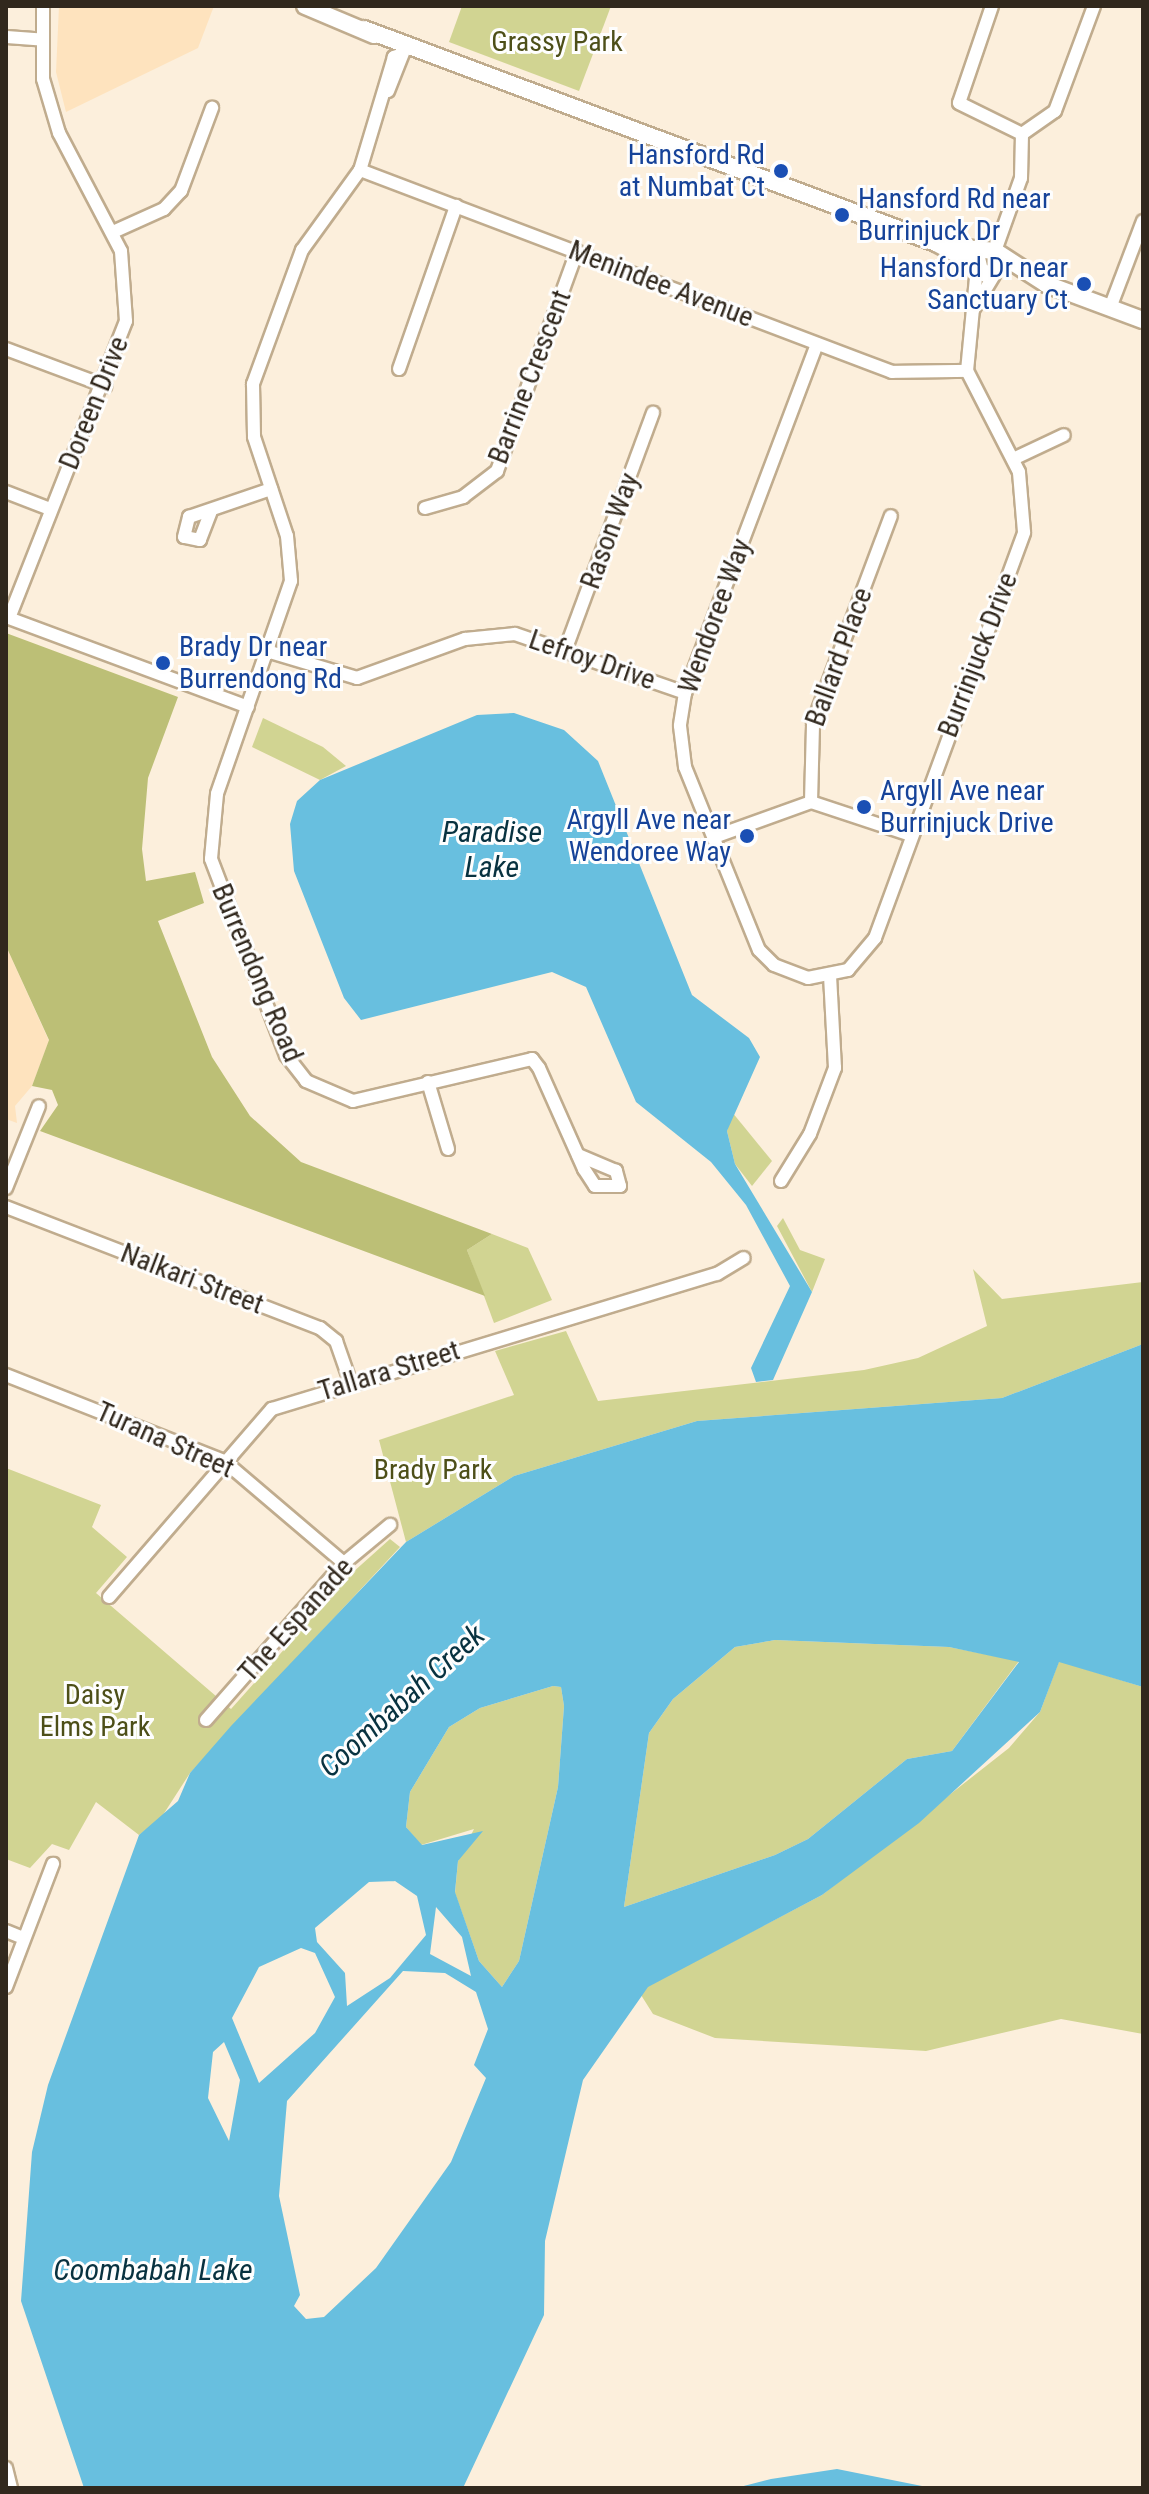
<!DOCTYPE html>
<html>
<head>
<meta charset="utf-8">
<style>
	body { margin:0 }
	#map { position:relative; width:1149px; height:2494px; overflow:hidden; background:#fcefdc; font-family:"Roboto Condensed",sans-serif }
	div>[style] { position:absolute }
	[style*='--x'] { left:calc(var(--x)*1px); top:calc(var(--y)*1px); width:calc(var(--w)*1px); rotate:calc(var(--a)*1deg) }
	.built>* { inset:0; background:#fee3be }
	.green>* { inset:0; background:#d1d492 }
	.forest>* { inset:0; background:#bcbf76 }
	.water>* { inset:0; background:#68bfdf }
	.roads { filter:drop-shadow(2px 0 #c0ac8e) drop-shadow(-2px 0 #c0ac8e) drop-shadow(0 2px #c0ac8e) drop-shadow(0 -2px #c0ac8e) }
	.street>* { height:12px; margin:-6px; padding:0 6px; transform-origin:6px; border-radius:6px; background:#fff }
	.secondary>* { height:16px; margin:-8px; padding:0 8px; transform-origin:8px; border-radius:8px; background:#fff }
	.dots>* { width:22px; height:22px; translate:-50% -50%; box-sizing:border-box; border:4px solid #fefefe; border-radius:50% }
	span { translate:-50% -50%; white-space:nowrap; text-align:center; line-height:1.15; -webkit-text-stroke:6px #fefefe; paint-order:stroke }
	.park-label { font-size:28px; color:#4d4f18 }
	.transit-label { font-size:28px; color:#164399 }
	.right { translate:-100% -50%; text-align:right }
	.left { translate:0 -50%; text-align:left }
	.street-label { font-size:28px; color:#31281d }
	.water-label { font-size:30px; color:#083240; font-style:italic }
	.frame { position:absolute; inset:0; border:8px solid #31281d; pointer-events:none }
</style>
</head>
<body>
<div id="map">
	<div class="built">
		<i style="clip-path:polygon(59px 6px,214px 6px,198px 48px,66px 112px,56px 72px)"></i>
		<i style="clip-path:polygon(6px 946px,49px 1041px,32px 1086px,15px 1106px,17px 1123px,6px 1119px)"></i>
	</div>
	<div class="green">
		<i style="clip-path:polygon(462px 6px,611px 6px,579px 91px,449px 42px)"></i>
		<i style="clip-path:polygon(263px 718px,323px 747px,346px 766px,320px 780px,252px 747px)"></i>
		<i style="clip-path:polygon(732px 1112px,772px 1161px,752px 1186px,735px 1164px,727px 1131px)"></i>
		<i style="clip-path:polygon(783px 1218px,800px 1250px,825px 1259px,812px 1292px,777px 1226px)"></i>
		<i style="clip-path:polygon(492px 1234px,528px 1248px,552px 1300px,494px 1323px,467px 1250px)"></i>
		<i style="clip-path:polygon(973px 1269px,1002px 1299px,1143px 1282px,1143px 1344px,1002px 1398px,697px 1421px,514px 1476px,406px 1542px,379px 1440px,514px 1395px,495px 1351px,566px 1331px,598px 1401px,864px 1370px,918px 1358px,987px 1326px)"></i>
		<i style="clip-path:polygon(6px 1468px,101px 1505px,92px 1527px,127px 1557px,96px 1593px,231px 1709px,352px 1573px,390px 1539px,400px 1547px,190px 1773px,161px 1818px,139px 1835px,96px 1802px,69px 1850px,52px 1844px,30px 1868px,6px 1859px)"></i>
		<i style="clip-path:polygon(775px 1640px,949px 1647px,1019px 1661px,952px 1751px,907px 1759px,808px 1839px,775px 1855px,624px 1907px,649px 1733px,673px 1699px,735px 1647px)"></i>
		<i style="clip-path:polygon(1059px 1661px,1143px 1687px,1143px 2034px,1061px 2019px,926px 2051px,715px 2038px,653px 2014px,641px 1995px,648px 1986px,822px 1895px,1009px 1748px,1040px 1712px)"></i>
		<i style="clip-path:polygon(553px 1686px,561px 1687px,564px 1706px,558px 1787px,519px 1961px,502px 1987px,479px 1961px,455px 1893px,458px 1861px,474px 1829px,421px 1845px,406px 1827px,410px 1792px,449px 1727px,480px 1708px)"></i>
	</div>
	<div class="forest">
		<i style="clip-path:polygon(6px 633px,178px 697px,148px 778px,142px 849px,146px 881px,195px 872px,204px 903px,158px 921px,212px 1057px,250px 1116px,301px 1162px,492px 1234px,467px 1250px,485px 1296px,40px 1131px,58px 1105px,52px 1090px,32px 1086px,49px 1040px,6px 946px)"></i>
	</div>
	<div class="water">
		<i style="clip-path:polygon(514px 713px,564px 730px,598px 761px,692px 995px,749px 1038px,760px 1057px,727px 1131px,735px 1164px,812px 1292px,773px 1380px,756px 1382px,751px 1368px,790px 1286px,746px 1205px,711px 1162px,636px 1102px,586px 987px,552px 972px,361px 1020px,344px 998px,294px 871px,290px 824px,297px 801px,320px 780px,477px 715px)"></i>
		<i style="clip-path:polygon(evenodd,1143px 1344px,1143px 1687px,1059px 1662px,1040px 1712px,919px 1823px,822px 1895px,648px 1987px,583px 2080px,545px 2241px,544px 2315px,463px 2488px,84px 2488px,21px 2301px,32px 2152px,48px 2085px,139px 1835px,178px 1801px,190px 1773px,231px 1726px,406px 1542px,514px 1476px,697px 1421px,1002px 1398px,1143px 1344px,775px 1640px,949px 1647px,1019px 1662px,952px 1751px,907px 1759px,808px 1839px,775px 1855px,624px 1907px,649px 1733px,673px 1699px,735px 1647px,775px 1640px,1143px 1344px,553px 1686px,561px 1687px,564px 1706px,558px 1787px,519px 1961px,502px 1987px,479px 1961px,455px 1892px,458px 1861px,483px 1831px,422px 1845px,406px 1827px,410px 1792px,449px 1727px,480px 1708px,553px 1686px,1143px 1344px,395px 1881px,417px 1896px,426px 1935px,390px 1978px,347px 2006px,345px 1973px,317px 1942px,315px 1928px,369px 1882px,395px 1881px,1143px 1344px,436px 1907px,462px 1937px,471px 1976px,430px 1954px,436px 1907px,1143px 1344px,301px 1948px,315px 1953px,335px 1997px,315px 2033px,259px 2083px,232px 2018px,259px 1967px,301px 1948px,1143px 1344px,403px 1971px,445px 1973px,476px 1992px,488px 2029px,474px 2065px,486px 2078px,451px 2162px,376px 2268px,324px 2317px,306px 2319px,294px 2306px,300px 2295px,279px 2196px,287px 2101px,403px 1971px,1143px 1344px,224px 2042px,240px 2080px,229px 2141px,208px 2098px,213px 2052px,224px 2042px)"></i>
		<i style="clip-path:polygon(837px 2469px,932px 2488px,736px 2488px,771px 2479px)"></i>
	</div>
	<div class="roads">
		<div class="street">
			<i style="--x:992;--y:6;--w:102;--a:108.8"></i>
			<i style="--x:959;--y:103;--w:70;--a:26.2"></i>
			<i style="--x:6;--y:37;--w:32;--a:4"></i>
			<i style="--x:402;--y:54;--w:9;--a:159"></i>
			<i style="--x:394;--y:57;--w:118;--a:106.7"></i>
			<i style="--x:360;--y:170;--w:99;--a:125.9"></i>
			<i style="--x:302;--y:250;--w:143;--a:110.1"></i>
			<i style="--x:253;--y:384;--w:53;--a:88.9"></i>
			<i style="--x:254;--y:437;--w:104;--a:71.6"></i>
			<i style="--x:287;--y:536;--w:45;--a:84.9"></i>
			<i style="--x:291;--y:581;--w:225;--a:109.2"></i>
			<i style="--x:217;--y:794;--w:65;--a:95.3"></i>
			<i style="--x:211;--y:859;--w:210;--a:69.1"></i>
			<i style="--x:286;--y:1055;--w:33;--a:52"></i>
			<i style="--x:306;--y:1081;--w:51;--a:23.1"></i>
			<i style="--x:353;--y:1101;--w:184;--a:-13.2"></i>
			<i style="--x:532;--y:1059;--w:11;--a:52"></i>
			<i style="--x:539;--y:1068;--w:111;--a:66"></i>
			<i style="--x:584;--y:1169;--w:20;--a:57"></i>
			<i style="--x:595;--y:1186;--w:25;--a:0"></i>
			<i style="--x:620;--y:1186;--w:16;--a:-105"></i>
			<i style="--x:616;--y:1171;--w:41;--a:-157.2"></i>
			<i style="--x:388;--y:91;--w:46;--a:-68.4"></i>
			<i style="--x:1022;--y:134;--w:40;--a:-34.9"></i>
			<i style="--x:1055;--y:111;--w:112;--a:-69.6"></i>
			<i style="--x:360;--y:170;--w:569;--a:20.79"></i>
			<i style="--x:892;--y:372;--w:75;--a:-0.8"></i>
			<i style="--x:113;--y:232;--w:56;--a:-24.3"></i>
			<i style="--x:164;--y:209;--w:25;--a:-47"></i>
			<i style="--x:181;--y:191;--w:89;--a:-69.5"></i>
			<i style="--x:995;--y:251;--w:77;--a:-70.4"></i>
			<i style="--x:1021;--y:178;--w:44;--a:-88.7"></i>
			<i style="--x:1110;--y:308;--w:93;--a:-69.2"></i>
			<i style="--x:973;--y:310;--w:41;--a:-59"></i>
			<i style="--x:817;--y:344;--w:373;--a:110.7"></i>
			<i style="--x:685;--y:693;--w:33;--a:99"></i>
			<i style="--x:680;--y:726;--w:41;--a:83"></i>
			<i style="--x:685;--y:767;--w:197;--a:68"></i>
			<i style="--x:759;--y:950;--w:21;--a:45"></i>
			<i style="--x:774;--y:965;--w:36;--a:21"></i>
			<i style="--x:808;--y:978;--w:41;--a:-11.3"></i>
			<i style="--x:848;--y:970;--w:42;--a:-49.8"></i>
			<i style="--x:875;--y:938;--w:432;--a:-69.8"></i>
			<i style="--x:1024;--y:532;--w:60;--a:-94.8"></i>
			<i style="--x:1019;--y:472;--w:114;--a:-117.2"></i>
			<i style="--x:967;--y:371;--w:103;--a:-84.5"></i>
			<i style="--x:6;--y:349;--w:106;--a:20.5"></i>
			<i style="--x:399;--y:369;--w:173;--a:-70.7"></i>
			<i style="--x:1013;--y:459;--w:56;--a:-25.2"></i>
			<i style="--x:6;--y:492;--w:47;--a:21.1"></i>
			<i style="--x:425;--y:508;--w:40;--a:-16"></i>
			<i style="--x:463;--y:497;--w:43;--a:-37.4"></i>
			<i style="--x:497;--y:471;--w:234;--a:-70"></i>
			<i style="--x:211;--y:511;--w:31;--a:111"></i>
			<i style="--x:200;--y:540;--w:16;--a:-169"></i>
			<i style="--x:184;--y:537;--w:21;--a:-76"></i>
			<i style="--x:189;--y:517;--w:87;--a:-18.9"></i>
			<i style="--x:6;--y:617;--w:258;--a:20.4"></i>
			<i style="--x:9;--y:618;--w:319;--a:-68.5"></i>
			<i style="--x:126;--y:321;--w:70;--a:-94.1"></i>
			<i style="--x:121;--y:251;--w:133;--a:-117.7"></i>
			<i style="--x:59;--y:133;--w:56;--a:-106.5"></i>
			<i style="--x:43;--y:79;--w:73;--a:-90"></i>
			<i style="--x:566;--y:648;--w:251;--a:-69.7"></i>
			<i style="--x:270;--y:652;--w:91;--a:16.6"></i>
			<i style="--x:357;--y:678;--w:115;--a:-19.9"></i>
			<i style="--x:465;--y:639;--w:50;--a:-5.7"></i>
			<i style="--x:515;--y:634;--w:180;--a:19.1"></i>
			<i style="--x:811;--y:802;--w:79;--a:-88.5"></i>
			<i style="--x:813;--y:723;--w:221;--a:-69.4"></i>
			<i style="--x:714;--y:837;--w:103;--a:-19.8"></i>
			<i style="--x:811;--y:802;--w:105;--a:18.3"></i>
			<i style="--x:428;--y:1082;--w:70;--a:73.4"></i>
			<i style="--x:781;--y:1181;--w:55;--a:-58.3"></i>
			<i style="--x:810;--y:1134;--w:71;--a:-69.3"></i>
			<i style="--x:835;--y:1068;--w:91;--a:-93.1"></i>
			<i style="--x:6;--y:1188;--w:88;--a:-68.1"></i>
			<i style="--x:6;--y:1207;--w:337;--a:21.1"></i>
			<i style="--x:320;--y:1328;--w:21;--a:39"></i>
			<i style="--x:336;--y:1341;--w:42;--a:70.7"></i>
			<i style="--x:6;--y:1375;--w:234;--a:21.5"></i>
			<i style="--x:224;--y:1461;--w:157;--a:40.4"></i>
			<i style="--x:109;--y:1597;--w:249;--a:-49.1"></i>
			<i style="--x:272;--y:1409;--w:465;--a:-16.9"></i>
			<i style="--x:717;--y:1274;--w:31;--a:-31"></i>
			<i style="--x:206;--y:1720;--w:209;--a:-48.7"></i>
			<i style="--x:344;--y:1563;--w:60;--a:-39.6"></i>
			<i style="--x:6;--y:1931;--w:18;--a:22"></i>
			<i style="--x:6;--y:1987;--w:132;--a:-69.1"></i>
			<i style="--x:6;--y:2468;--w:21;--a:76"></i>
		</div>
		<div class="secondary">
			<i style="--x:305;--y:6;--w:75;--a:22.8"></i>
			<i style="--x:364;--y:29;--w:611;--a:20.51"></i>
			<i style="--x:936;--y:243;--w:47;--a:28.2"></i>
			<i style="--x:954;--y:247;--w:41;--a:5.6"></i>
			<i style="--x:995;--y:251;--w:61;--a:32.9"></i>
			<i style="--x:1046;--y:284;--w:103;--a:20.4"></i>
			<i style="--x:977;--y:258;--w:13;--a:77"></i>
			<i style="--x:980;--y:271;--w:11;--a:27"></i>
			<i style="--x:990;--y:276;--w:22;--a:-56"></i>
		</div>
	</div>
	<div class="dots">
		<i style="left:781px;top:171px;background:#1a4fb4"></i>
		<i style="left:842px;top:215px;background:#1a4fb4"></i>
		<i style="left:1084px;top:284px;background:#1a4fb4"></i>
		<i style="left:163px;top:663px;background:#1a4fb4"></i>
		<i style="left:864px;top:807px;background:#1a4fb4"></i>
		<i style="left:747px;top:836px;background:#1a4fb4"></i>
	</div>
	<div class="park-label">
		<span style="left:557px;top:42px">Grassy Park</span>
		<span style="left:433px;top:1470px">Brady Park</span>
		<span style="left:95px;top:1711px">Daisy<br>Elms Park</span>
	</div>
	<div class="transit-label">
		<span class="right" style="left:765px;top:171px">Hansford Rd<br>at Numbat Ct</span>
		<span class="left" style="left:858px;top:215px">Hansford Rd near<br>Burrinjuck Dr</span>
		<span class="right" style="left:1068px;top:284px">Hansford Dr near<br>Sanctuary Ct</span>
		<span class="left" style="left:179px;top:663px">Brady Dr near<br>Burrendong Rd</span>
		<span class="left" style="left:880px;top:807px">Argyll Ave near<br>Burrinjuck Drive</span>
		<span class="right" style="left:731px;top:836px">Argyll Ave near<br>Wendoree Way</span>
	</div>
	<div class="street-label">
		<span style="left:661px;top:284px;rotate:21deg">Menindee Avenue</span>
		<span style="left:530px;top:377px;rotate:-69deg">Barrine Crescent</span>
		<span style="left:94px;top:403px;rotate:-68deg">Doreen Drive</span>
		<span style="left:610px;top:531px;rotate:-70deg">Rason Way</span>
		<span style="left:715px;top:616px;rotate:-70deg">Wendoree Way</span>
		<span style="left:978px;top:655px;rotate:-69deg">Burrinjuck Drive</span>
		<span style="left:839px;top:657px;rotate:-70deg">Ballard Place</span>
		<span style="left:592px;top:660px;rotate:19deg">Lefroy Drive</span>
		<span style="left:257px;top:973px;rotate:67deg">Burrendong Road</span>
		<span style="left:192px;top:1279px;rotate:21deg">Nalkari Street</span>
		<span style="left:389px;top:1371px;rotate:-17deg">Tallara Street</span>
		<span style="left:165px;top:1440px;rotate:24deg">Turana Street</span>
		<span style="left:296px;top:1620px;rotate:-48deg">The Espanade</span>
	</div>
	<div class="water-label">
		<span style="left:492px;top:849px">Paradise<br>Lake</span>
		<span style="left:402px;top:1701px;rotate:-42deg">Coombabah Creek</span>
		<span style="left:153px;top:2270px">Coombabah Lake</span>
	</div>
	<div class="frame"></div>
</div>
</body>
</html>
